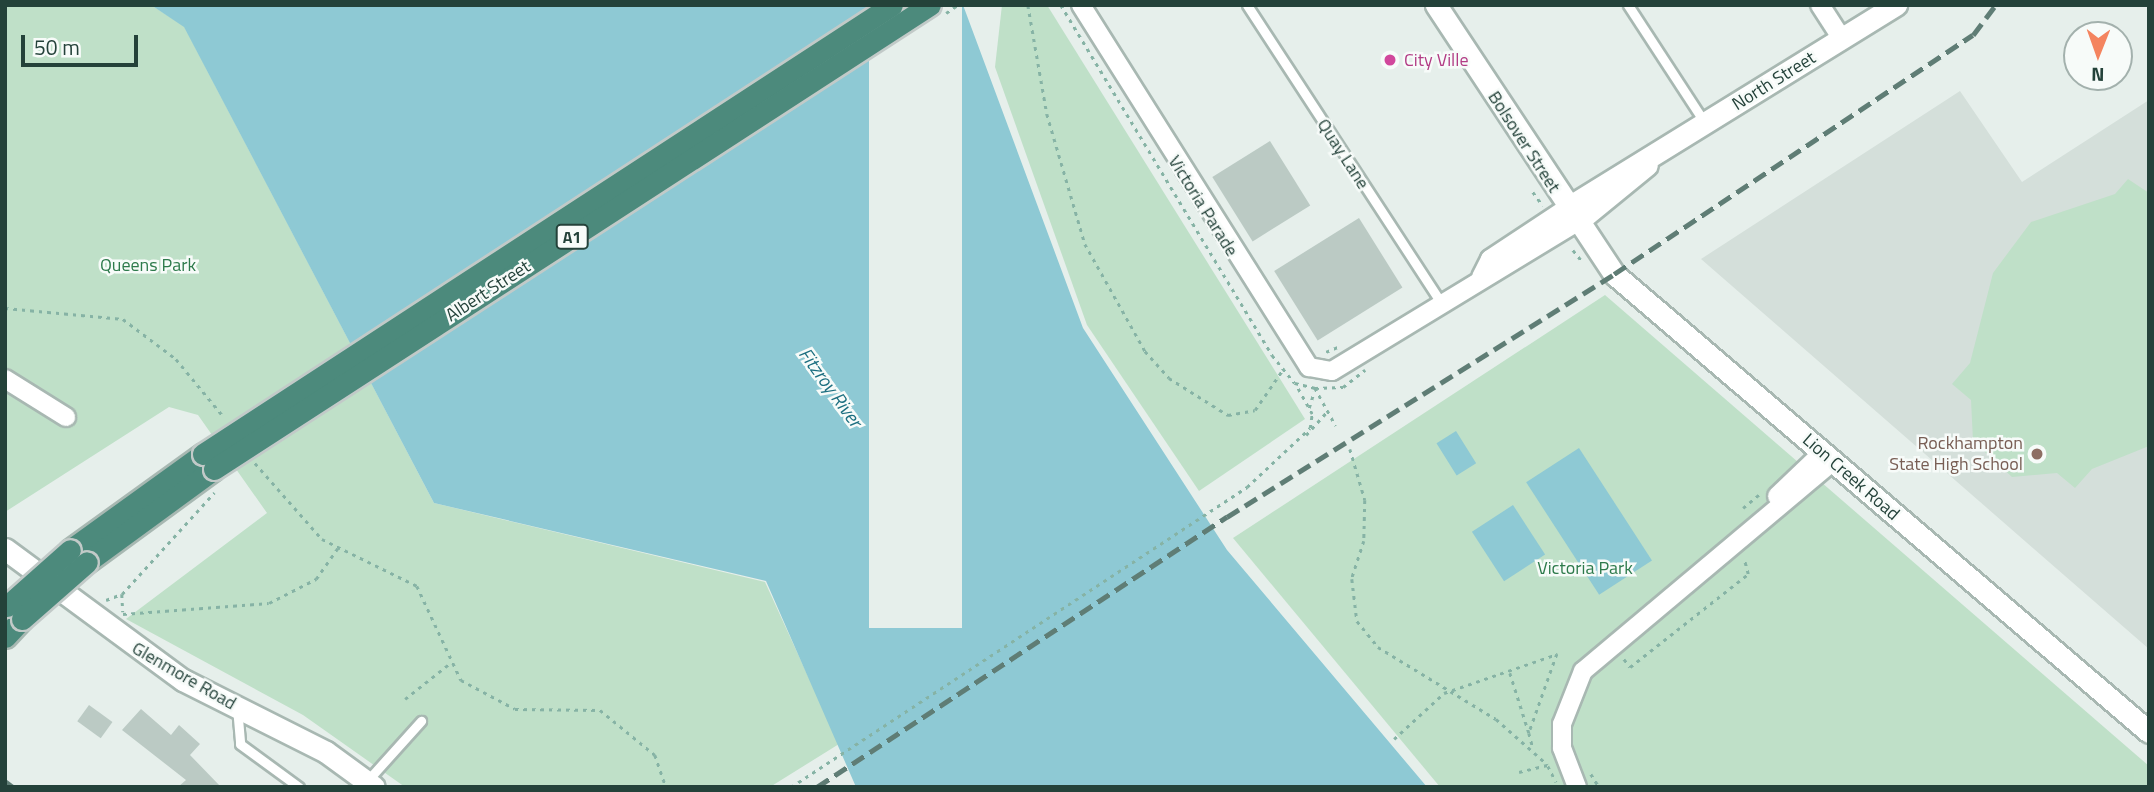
<!DOCTYPE html>
<html>
<head>
<meta charset="utf-8">
<style>
	body { margin:0 }
	#map { position:relative; width:2154px; height:792px; overflow:hidden; background:#e6efeb; font-family:"Titillium Web",sans-serif }
	div>[style] { position:absolute }
	[style*='--x'] { left:calc(var(--x)*1px); top:calc(var(--y)*1px); width:calc(var(--w)*1px); rotate:calc(var(--a)*1deg) }
	.built>* { inset:0; background:#d4dfda }
	.green>* { inset:0; background:#bfe0c8 }
	.water>* { inset:0; background:#8ec9d4; transform-origin:0 0 }
	.pier>* { inset:0; background:#e6efeb; transform-origin:0 0 }
	.building>* { inset:0; background:#bbcac4; transform-origin:0 0 }
	.path>* { height:2.5px; margin-top:-1.25px; transform-origin:0; background:repeating-linear-gradient(90deg,#86b3a5 0 3.5px,transparent 0 8.5px) }
	.roads { filter:drop-shadow(2px 0 #a8b8b2) drop-shadow(-2px 0 #a8b8b2) drop-shadow(0 2px #a8b8b2) drop-shadow(0 -2px #a8b8b2) }
	.service>* { height:9px; margin:-4.5px; padding:0 4.5px; transform-origin:4.5px; border-radius:4.5px; background:#fff }
	.minor>* { height:18px; margin:-9px; padding:0 9px; transform-origin:9px; border-radius:9px; background:#fff }
	.tertiary>* { height:21px; margin:-10.5px; padding:0 10.5px; transform-origin:10.5px; border-radius:10.5px; background:#fff }
	.trunk>* { height:21px; margin:-10.5px; padding:0 10.5px; transform-origin:10.5px; border-radius:10.5px; background:#4c8a7c }
	.rail>* { height:4.5px; margin-top:-2.25px; transform-origin:0; background:repeating-linear-gradient(90deg,#5f7d75 0 14px,transparent 0 21px) }
	.path-bridge>* { height:2.5px; margin-top:-1.25px; transform-origin:0; background:repeating-linear-gradient(90deg,#86b3a5 0 3.5px,transparent 0 8.5px) }
	.bridges { filter:drop-shadow(2px 0 #c2cac8) drop-shadow(-2px 0 #c2cac8) drop-shadow(0 2px #c2cac8) drop-shadow(0 -2px #c2cac8) }
	.trunk-bridge>* { height:21px; margin:-10.5px; padding:0 10.5px; transform-origin:10.5px; border-radius:10.5px; background:#4c8a7c }
	.dots>* { width:19px; height:19px; translate:-50% -50%; box-sizing:border-box; border:4px solid #f7fbf9; border-radius:50% }
	span { translate:-50% -50%; white-space:nowrap; text-align:center; line-height:1.15; -webkit-text-stroke:5px #f7fbf9; paint-order:stroke }
	.shield-label span { padding:2px 5px; background:#f7fbf9; border:2px solid; border-radius:5px; -webkit-text-stroke-width:0 }
	.shield-label { font-size:16px; color:#24423a; font-weight:700 }
	.hotel-label { font-size:18px; color:#b23c85 }
	.left { translate:0 -50%; text-align:left }
	.street-label { font-size:18px; color:#24423a }
	.park-label { font-size:18px; color:#2d7a4b }
	.education-label { font-size:18px; color:#785e54 }
	.right { translate:-100% -50%; text-align:right }
	.water-label { font-size:19px; color:#1c6f80; font-style:italic }
	.frame { position:absolute; inset:0; border:7px solid #24423a; pointer-events:none }
	.north { position:absolute; left:2063px; top:21px; width:70px; height:70px; box-sizing:border-box; background:#f7fbf9; border:2px solid #a3b1ad; border-radius:50%; rotate:181deg; font-size:19px; font-weight:700; line-height:28px; text-align:center; color:#24423a }
	.north::after { content:''; display:block; margin:auto; width:24px; height:32px; background:#f4845f; clip-path:polygon(50% 0,100% 100%,50% 72%,0 100%) }
	.scale { position:absolute; left:21px; top:35px; width:117px; height:32px; box-sizing:border-box; border:4px solid #24423a; border-top:0; padding-left:9px; font-size:21px; line-height:24px; white-space:nowrap; color:#24423a; -webkit-text-stroke:5px #f7fbf9; paint-order:stroke }
</style>
</head>
<body>
<div id="map">
	<div class="built">
		<i style="clip-path:polygon(1960px 91px,2022px 182px,2149px 100px,2149px 649px,1701px 259px)"></i>
	</div>
	<div class="green">
		<i style="clip-path:polygon(5px 5px,151px 5px,184px 26px,434px 503px,765px 582px,839px 744px,770px 787px,405px 787px,303px 715px,126px 619px,267px 513px,198px 415px,169px 407px,5px 512px)"></i>
		<i style="clip-path:polygon(1002px 5px,1047px 5px,1305px 419px,1199px 491px,1087px 325px,995px 67px)"></i>
		<i style="clip-path:polygon(2128px 179px,2149px 193px,2149px 446px,2092px 469px,2075px 488px,2057px 473px,2012px 477px,1973px 441px,1971px 400px,1952px 384px,1970px 363px,1993px 273px,2031px 222px,2115px 194px)"></i>
		<i style="clip-path:polygon(1605px 295px,2149px 766px,2149px 787px,1440px 787px,1233px 538px)"></i>
	</div>
	<div class="water">
		<i style="clip-path:polygon(151px 5px,963px 5px,1083px 328px,1227px 550px,1427px 787px,856px 787px,766px 581px,434px 503px,184px 27px)"></i>
		<i style="left:1456px;top:431px;width:38px;height:23px;rotate:58deg"></i>
		<i style="left:1579px;top:448px;width:134px;height:63px;rotate:57deg"></i>
		<i style="left:1513px;top:505px;width:59px;height:49px;rotate:57deg"></i>
	</div>
	<div class="pier">
		<i style="left:869px;top:5px;width:93px;height:623px"></i>
	</div>
	<div class="building">
		<i style="left:1270px;top:141px;width:76px;height:68px;rotate:58deg"></i>
		<i style="left:1359px;top:218px;width:82px;height:100px;rotate:58deg"></i>
		<i style="left:89px;top:705px;width:29px;height:20px;rotate:36deg"></i>
		<i style="clip-path:polygon(141px 709px,171px 735px,179px 725px,200px 744px,190px 755px,221px 787px,178px 787px,186px 780px,122px 730px)"></i>
	</div>
	<div class="path">
		<i style="--x:1028;--y:5;--w:111;--a:80.1"></i>
		<i style="--x:1047;--y:114;--w:135;--a:73.7"></i>
		<i style="--x:1085;--y:244;--w:123;--a:60.7"></i>
		<i style="--x:1145;--y:351;--w:36;--a:48"></i>
		<i style="--x:1169;--y:378;--w:70;--a:32.1"></i>
		<i style="--x:1228;--y:415;--w:27;--a:-10"></i>
		<i style="--x:1255;--y:410;--w:51;--a:-55.4"></i>
		<i style="--x:1061;--y:5;--w:409;--a:58.9"></i>
		<i style="--x:1272;--y:355;--w:36;--a:51"></i>
		<i style="--x:1295;--y:383;--w:21;--a:14"></i>
		<i style="--x:1315;--y:388;--w:43;--a:61.1"></i>
		<i style="--x:1533;--y:192;--w:17;--a:54"></i>
		<i style="--x:1573;--y:250;--w:14;--a:51"></i>
		<i style="--x:5;--y:308;--w:119;--a:5.3"></i>
		<i style="--x:123;--y:319;--w:66;--a:37"></i>
		<i style="--x:176;--y:359;--w:75;--a:50.4"></i>
		<i style="--x:1326;--y:352;--w:13;--a:-23"></i>
		<i style="--x:1315;--y:388;--w:28;--a:-2"></i>
		<i style="--x:1343;--y:387;--w:28;--a:-38"></i>
		<i style="--x:1309;--y:408;--w:17;--a:-73"></i>
		<i style="--x:1306;--y:435;--w:30;--a:-48"></i>
		<i style="--x:1350;--y:449;--w:53;--a:73.6"></i>
		<i style="--x:1365;--y:500;--w:41;--a:91.4"></i>
		<i style="--x:1364;--y:541;--w:40;--a:108"></i>
		<i style="--x:1352;--y:579;--w:42;--a:83.2"></i>
		<i style="--x:1357;--y:621;--w:33;--a:51"></i>
		<i style="--x:1378;--y:647;--w:138;--a:31.4"></i>
		<i style="--x:1496;--y:719;--w:69;--a:41.5"></i>
		<i style="--x:255;--y:463;--w:101;--a:48.6"></i>
		<i style="--x:322;--y:539;--w:106;--a:26.3"></i>
		<i style="--x:417;--y:586;--w:104;--a:64.9"></i>
		<i style="--x:461;--y:680;--w:61;--a:28.2"></i>
		<i style="--x:515;--y:709;--w:85;--a:0.7"></i>
		<i style="--x:600;--y:710;--w:71;--a:39.3"></i>
		<i style="--x:655;--y:755;--w:34;--a:71"></i>
		<i style="--x:1743;--y:508;--w:25;--a:-40"></i>
		<i style="--x:122;--y:594;--w:18;--a:87"></i>
		<i style="--x:106;--y:600;--w:17;--a:-21"></i>
		<i style="--x:122;--y:594;--w:137;--a:-47.7"></i>
		<i style="--x:123;--y:614;--w:146;--a:-4.3"></i>
		<i style="--x:269;--y:603;--w:53;--a:-27.1"></i>
		<i style="--x:316;--y:579;--w:38;--a:-55"></i>
		<i style="--x:1624;--y:659;--w:10;--a:53"></i>
		<i style="--x:1630;--y:667;--w:150;--a:-38.2"></i>
		<i style="--x:1748;--y:574;--w:16;--a:-105"></i>
		<i style="--x:1510;--y:673;--w:63;--a:72.4"></i>
		<i style="--x:405;--y:699;--w:56;--a:-38.5"></i>
		<i style="--x:1394;--y:739;--w:68;--a:-42.6"></i>
		<i style="--x:1444;--y:693;--w:120;--a:-19"></i>
		<i style="--x:1557;--y:654;--w:84;--a:109.5"></i>
		<i style="--x:1529;--y:733;--w:16;--a:75"></i>
		<i style="--x:1548;--y:766;--w:18;--a:63"></i>
		<i style="--x:1519;--y:772;--w:30;--a:-14"></i>
		<i style="--x:1591;--y:774;--w:15;--a:58"></i>
		<i style="--x:791;--y:787;--w:546;--a:-33.34"></i>
		<i style="--x:1247;--y:487;--w:86;--a:-43.1"></i>
		<i style="--x:1310;--y:428;--w:14;--a:-82"></i>
		<i style="--x:1312;--y:414;--w:35;--a:-119"></i>
	</div>
	<div class="roads">
		<div class="service">
			<i style="--x:1247;--y:5;--w:353;--a:56.9"></i>
			<i style="--x:1628;--y:5;--w:141;--a:56.9"></i>
			<i style="--x:237;--y:707;--w:37;--a:85"></i>
			<i style="--x:240;--y:744;--w:73;--a:36.1"></i>
			<i style="--x:367;--y:781;--w:81;--a:-48"></i>
		</div>
		<div class="minor">
			<i style="--x:1081;--y:5;--w:428;--a:57.8"></i>
			<i style="--x:1309;--y:367;--w:23;--a:10"></i>
			<i style="--x:1332;--y:371;--w:287;--a:-31.3"></i>
			<i style="--x:1820;--y:5;--w:40;--a:57.1"></i>
			<i style="--x:1481;--y:277;--w:20;--a:-63"></i>
			<i style="--x:1490;--y:259;--w:92;--a:-33.5"></i>
			<i style="--x:5;--y:379;--w:72;--a:31.9"></i>
			<i style="--x:1777;--y:496;--w:62;--a:-43.7"></i>
			<i style="--x:1577;--y:787;--w:42;--a:-111"></i>
			<i style="--x:1562;--y:748;--w:24;--a:-90"></i>
			<i style="--x:1562;--y:724;--w:57;--a:-68.4"></i>
			<i style="--x:1583;--y:671;--w:325;--a:-40"></i>
		</div>
		<div class="tertiary">
			<i style="--x:1436;--y:5;--w:323;--a:56.5"></i>
			<i style="--x:1614;--y:274;--w:704;--a:40.57"></i>
			<i style="--x:1567;--y:208;--w:387;--a:-31.7"></i>
			<i style="--x:1577;--y:222;--w:90;--a:-39.2"></i>
			<i style="--x:5;--y:549;--w:221;--a:36.4"></i>
			<i style="--x:183;--y:680;--w:160;--a:26.7"></i>
			<i style="--x:326;--y:752;--w:59;--a:36.1"></i>
		</div>
		<div class="trunk">
			<i style="--x:70;--y:550;--w:164;--a:-35.8"></i>
			<i style="--x:87;--y:562;--w:157;--a:-36.2"></i>
			<i style="--x:5;--y:637;--w:25;--a:-47"></i>
		</div>
	</div>
	<div class="rail">
		<i style="--x:5;--y:781;--w:10;--a:37"></i>
		<i style="--x:817;--y:787;--w:491;--a:-33.4"></i>
		<i style="--x:1227;--y:517;--w:457;--a:-32.1"></i>
		<i style="--x:1614;--y:274;--w:431;--a:-33.7"></i>
		<i style="--x:1973;--y:35;--w:38;--a:-53"></i>
	</div>
	<div class="path-bridge">
		<i style="--x:946;--y:13;--w:14;--a:-34"></i>
	</div>
	<div class="bridges">
		<div class="trunk-bridge">
			<i style="--x:203;--y:454;--w:822;--a:-33.09"></i>
			<i style="--x:214;--y:469;--w:853;--a:-32.95"></i>
			<i style="--x:7;--y:606;--w:84;--a:-41.6"></i>
			<i style="--x:22;--y:619;--w:86;--a:-41.2"></i>
		</div>
	</div>
	<div class="dots">
		<i style="left:1390px;top:60px;background:#d1479c"></i>
		<i style="left:2037px;top:454px;background:#8d6e63"></i>
	</div>
	<div class="shield-label">
		<span style="left:572px;top:237px">A1</span>
	</div>
	<div class="hotel-label">
		<span class="left" style="left:1404px;top:60px">City Ville</span>
	</div>
	<div class="street-label">
		<span style="left:1774px;top:81px;rotate:-32deg">North Street</span>
		<span style="left:1524px;top:142px;rotate:57deg">Bolsover Street</span>
		<span style="left:1343px;top:154px;rotate:57deg">Quay Lane</span>
		<span style="left:1203px;top:206px;rotate:58deg">Victoria Parade</span>
		<span style="left:488px;top:291px;rotate:-33deg">Albert Street</span>
		<span style="left:1851px;top:477px;rotate:41deg">Lion Creek Road</span>
		<span style="left:184px;top:676px;rotate:30deg">Glenmore Road</span>
	</div>
	<div class="park-label">
		<span style="left:148px;top:265px">Queens Park</span>
		<span style="left:1585px;top:568px">Victoria Park</span>
	</div>
	<div class="education-label">
		<span class="right" style="left:2023px;top:454px">Rockhampton<br>State High School</span>
	</div>
	<div class="water-label">
		<span style="left:831px;top:387px;rotate:54deg">Fitzroy River</span>
	</div>
	<div class="frame"></div>
	<div class="north">N</div>
	<div class="scale">50 m</div>
</div>
</body>
</html>
